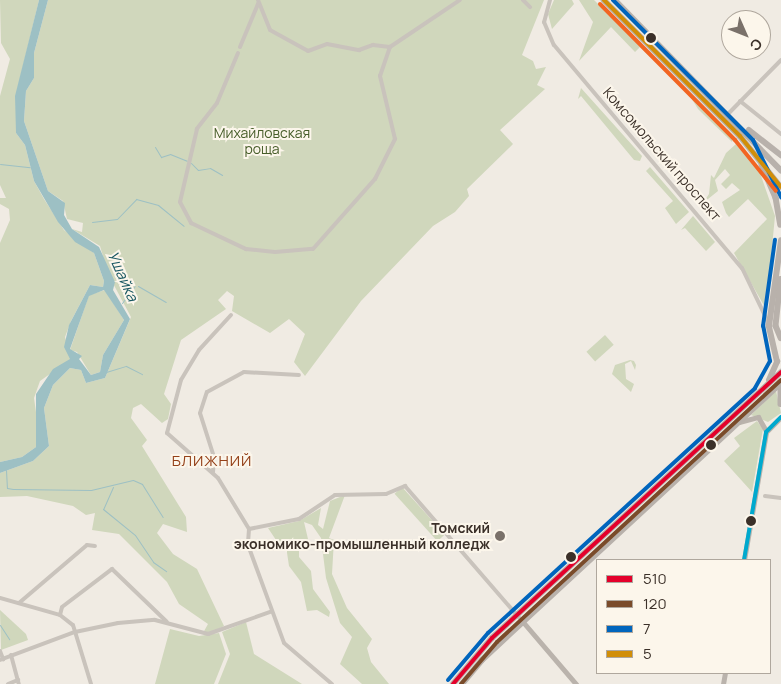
<!DOCTYPE html>
<html>
<head>
<meta charset="utf-8">
<style>
	body { margin:0 }
	#map { position:relative; width:781px; height:684px; overflow:hidden; background:#f0ebe3; font-family:Manrope,sans-serif }
	div>[style] { position:absolute }
	[style*='--x'] { left:calc(var(--x)*1px); top:calc(var(--y)*1px); width:calc(var(--w)*1px); rotate:calc(var(--a)*1deg) }
	.green>* { inset:0; background:#d0d7bc; transform-origin:0 0 }
	.water>* { inset:0; background:#9dc0c4 }
	.stream>* { height:1px; margin:-0.5px; padding:0 0.5px; transform-origin:0.5px; border-radius:0.5px; background:#9dc0c4 }
	.street>* { height:4px; margin:-2px; padding:0 2px; transform-origin:2px; border-radius:2px; background:#c9c3bc }
	.secondary>* { height:5px; margin:-2.5px; padding:0 2.5px; transform-origin:2.5px; border-radius:2.5px; background:#bab3ac }
	.primary>* { height:5.5px; margin:-2.75px; padding:0 2.75px; transform-origin:2.75px; border-radius:2.75px; background:#b8b1ab }
	.bus-1>* { height:4px; margin:-2px; padding:0 2px; transform-origin:2px; border-radius:2px; background:#e4002b }
	.bus-2>* { height:4px; margin:-2px; padding:0 2px; transform-origin:2px; border-radius:2px; background:#7a4b2a }
	.bus-3>* { height:4px; margin:-2px; padding:0 2px; transform-origin:2px; border-radius:2px; background:#0065bd }
	.bus-4>* { height:4px; margin:-2px; padding:0 2px; transform-origin:2px; border-radius:2px; background:#d18e08 }
	.bus-5>* { height:4px; margin:-2px; padding:0 2px; transform-origin:2px; border-radius:2px; background:#f26522 }
	.bus-6>* { height:4px; margin:-2px; padding:0 2px; transform-origin:2px; border-radius:2px; background:#00a9ce }
	.dots>* { width:14px; height:14px; translate:-50% -50%; box-sizing:border-box; border:2px solid #fcf6eb; border-radius:50% }
	span { translate:-50% -50%; white-space:nowrap; text-align:center; line-height:1.15; -webkit-text-stroke:4px #fcf6eb; paint-order:stroke }
	.park-label { font-size:14px; color:#465d29 }
	.street-label { font-size:14px; color:#3b3029 }
	.poi-label { font-size:14px; color:#3b3029; font-weight:700 }
	.right { translate:-100% -50%; text-align:right }
	.water-label { font-size:15px; color:#195762; font-style:italic }
	.neighbourhood-label { font-size:15px; color:#944018; letter-spacing:1px }
	.legend { position:absolute; left:596px; top:559px; width:175px; height:115px; box-sizing:border-box; background:#fcf6eb; border:1px solid #afa79d; margin:0; padding:6px 9px; list-style:none; font-size:15px; color:#3b3029 }
	.legend li { display:flex; align-items:center; gap:10px; height:25px }
	.legend b { width:25px; border:1px solid #afa79d }
	.north { position:absolute; left:721px; top:10px; width:50px; height:50px; box-sizing:border-box; background:#fcf6eb; border:1px solid #afa79d; border-radius:50%; rotate:134deg; font-size:14px; font-weight:700; line-height:20px; text-align:center; color:#3b3029 }
	.north::after { content:''; display:block; margin:auto; width:18px; height:22px; background:#7a716a; clip-path:polygon(50% 0,100% 100%,50% 72%,0 100%) }
</style>
</head>
<body>
<div id="map">
	<div class="green">
		<i style="clip-path:polygon(0 0,39px 0,17px 91px,16px 133px,25px 145px,34px 181px,44px 199px,64px 230px,94px 253px,104px 281px,103px 287px,90px 285px,71px 321px,65px 337px,71px 359px,40px 381px,34px 398px,39px 433px,36px 447px,22px 457px,0 462px,0 243px,10px 220px,9px 209px,0 204px,0 198px,6px 198px,0 185px,0 96px,10px 59px,1px 43px)"></i>
		<i style="clip-path:polygon(48px 0,544px 0,522px 55px,533px 61px,536px 69px,546px 67px,537px 85px,545px 89px,500px 130px,513px 144px,467px 189px,469px 196px,455px 212px,433px 226px,361px 301px,305px 376px,294px 362px,305px 334px,289px 319px,270px 333px,232px 311px,234px 296px,227px 291px,218px 300px,226px 309px,181px 340px,164px 394px,171px 404px,168px 419px,162px 423px,141px 404px,133px 408px,131px 418px,147px 440px,142px 446px,186px 517px,187px 532px,163px 524px,157px 533px,173px 554px,197px 569px,224px 626px,212px 632px,203px 633px,208px 624px,179px 604px,167px 582px,119px 534px,92px 530px,95px 513px,86px 515px,73px 506px,27px 496px,0 497px,0 473px,33px 461px,49px 446px,44px 408px,53px 385px,70px 368px,81px 370px,86px 383px,105px 378px,131px 317px,109px 276px,100px 246px,72px 229px,82px 232px,83px 223px,67px 219px,63px 201px,48px 191px,24px 121px,26px 91px,34px 78px,34px 53px)"></i>
		<i style="clip-path:polygon(554px 0,572px 0,574px 4px,552px 29px,548px 14px)"></i>
		<i style="clip-path:polygon(579px 0,594px 0,651px 56px,650px 57px,640px 47px,635px 52px,611px 27px,579px 61px,593px 22px)"></i>
		<i style="clip-path:polygon(581px 88px,642px 156px,640px 161px,634px 160px,581px 96px,578px 99px)"></i>
		<i style="clip-path:polygon(690px 96px,733px 136px,732px 142px,698px 109px)"></i>
		<i style="clip-path:polygon(736px 144px,759px 170px,775px 216px,766px 309px,734px 253px,767px 219px,748px 199px,729px 217px,726px 213px,722px 202px,740px 190px,732px 183px,726px 189px,721px 184px,730px 175px,725px 169px,715px 180px,718px 191px,703px 203px,709px 194px,711px 175px,714px 178px,726px 153px)"></i>
		<i style="clip-path:polygon(650px 167px,689px 212px,676px 224px,665px 208px,673px 201px,646px 171px)"></i>
		<i style="clip-path:polygon(693px 216px,715px 242px,706px 251px,685px 228px,681px 230px)"></i>
		<i style="clip-path:polygon(105px 290px,124px 320px,103px 355px,100px 372px,91px 375px,77px 352px,70px 350px,89px 295px)"></i>
		<i style="left:605px;top:335px;width:13px;height:25px;rotate:48deg"></i>
		<i style="clip-path:polygon(630px 360px,634px 361px,636px 365px,635px 370px,631px 361px,625px 364px,626px 379px,634px 384px,631px 392px,612px 374px,615px 365px)"></i>
		<i style="clip-path:polygon(776px 391px,781px 413px,768px 422px,751px 415px)"></i>
		<i style="clip-path:polygon(757px 421px,763px 429px,752px 492px,724px 461px,740px 446px,734px 438px)"></i>
		<i style="left:402px;top:487px;width:64px;height:10px;rotate:48deg"></i>
		<i style="clip-path:polygon(345px 495px,329px 538px,334px 540px,332px 574px,347px 608px,372px 639px,367px 648px,371px 662px,389px 684px,362px 684px,340px 664px,352px 637px,340px 623px,326px 578px,321px 538px,312px 525px,304px 522px,308px 539px,299px 548px,299px 557px,311px 571px,313px 589px,330px 612px,329px 617px,317px 610px,307px 611px,301px 582px,289px 566px,286px 546px,272px 547px,276px 540px,268px 528px,299px 521px,321px 508px,318px 525px,323px 529px,330px 501px)"></i>
		<i style="clip-path:polygon(0 610px,26px 634px,28px 640px,1px 650px)"></i>
		<i style="clip-path:polygon(246px 622px,254px 654px,302px 684px,218px 684px,230px 654px,222px 632px)"></i>
		<i style="clip-path:polygon(170px 629px,199px 636px,219px 633px,226px 654px,214px 684px,155px 684px)"></i>
	</div>
	<div class="water">
		<i style="clip-path:polygon(evenodd,39px 0,48px 0,34px 53px,34px 78px,26px 91px,24px 121px,48px 191px,65px 203px,64px 215px,72px 229px,99px 247px,115px 282px,113px 290px,130px 319px,105px 378px,86px 383px,81px 370px,70px 368px,53px 385px,44px 408px,49px 446px,33px 461px,0 473px,0 462px,22px 457px,36px 447px,36px 394px,53px 369px,70px 359px,64px 347px,69px 325px,90px 285px,103px 287px,104px 281px,94px 253px,75px 242px,58px 222px,34px 181px,25px 145px,16px 133px,15px 96px,39px 0,104px 290px,124px 320px,103px 355px,100px 372px,91px 375px,79px 359px,82px 356px,70px 349px,89px 296px,104px 290px)"></i>
	</div>
	<div class="stream">
		<i style="--x:155;--y:147;--w:12;--a:59"></i>
		<i style="--x:161;--y:157;--w:9;--a:-18"></i>
		<i style="--x:170;--y:154;--w:18;--a:22"></i>
		<i style="--x:191;--y:163;--w:10;--a:45"></i>
		<i style="--x:198;--y:170;--w:12;--a:-9"></i>
		<i style="--x:210;--y:168;--w:14;--a:30"></i>
		<i style="--x:0;--y:164;--w:30;--a:6"></i>
		<i style="--x:92;--y:222;--w:25;--a:-7"></i>
		<i style="--x:117;--y:219;--w:28;--a:-46"></i>
		<i style="--x:136;--y:199;--w:23;--a:15"></i>
		<i style="--x:158;--y:205;--w:33;--a:39"></i>
		<i style="--x:138;--y:286;--w:32;--a:30"></i>
		<i style="--x:122;--y:303;--w:21;--a:-53"></i>
		<i style="--x:106;--y:372;--w:21;--a:-17"></i>
		<i style="--x:126;--y:366;--w:18;--a:27"></i>
		<i style="--x:6;--y:470;--w:18;--a:87"></i>
		<i style="--x:7;--y:488;--w:6;--a:9"></i>
		<i style="--x:13;--y:489;--w:78;--a:0.7"></i>
		<i style="--x:91;--y:490;--w:43;--a:-13.4"></i>
		<i style="--x:133;--y:480;--w:10;--a:24"></i>
		<i style="--x:142;--y:484;--w:39;--a:58"></i>
		<i style="--x:113;--y:487;--w:24;--a:114"></i>
		<i style="--x:103;--y:509;--w:41;--a:39.1"></i>
		<i style="--x:135;--y:535;--w:32;--a:56"></i>
		<i style="--x:153;--y:562;--w:16;--a:35"></i>
		<i style="--x:0;--y:625;--w:17;--a:57"></i>
	</div>
	<div class="street">
		<i style="--x:258;--y:0;--w:32;--a:68"></i>
		<i style="--x:270;--y:30;--w:43;--a:28.9"></i>
		<i style="--x:308;--y:51;--w:20;--a:-20"></i>
		<i style="--x:327;--y:44;--w:33;--a:11"></i>
		<i style="--x:359;--y:50;--w:15;--a:-20"></i>
		<i style="--x:373;--y:45;--w:17;--a:7"></i>
		<i style="--x:390;--y:47;--w:84;--a:-33.9"></i>
		<i style="--x:523;--y:0;--w:10;--a:45"></i>
		<i style="--x:550;--y:0;--w:23;--a:105"></i>
		<i style="--x:544;--y:22;--w:25;--a:67"></i>
		<i style="--x:554;--y:45;--w:292;--a:49.9"></i>
		<i style="--x:742;--y:268;--w:62;--a:64.3"></i>
		<i style="--x:240;--y:47;--w:47;--a:-67.3"></i>
		<i style="--x:238;--y:53;--w:54;--a:112.8"></i>
		<i style="--x:217;--y:103;--w:33;--a:128"></i>
		<i style="--x:197;--y:129;--w:75;--a:103.1"></i>
		<i style="--x:180;--y:202;--w:24;--a:62"></i>
		<i style="--x:191;--y:223;--w:61;--a:25.3"></i>
		<i style="--x:246;--y:249;--w:29;--a:6"></i>
		<i style="--x:275;--y:252;--w:38;--a:-5"></i>
		<i style="--x:313;--y:249;--w:94;--a:-48.5"></i>
		<i style="--x:375;--y:179;--w:45;--a:-63.4"></i>
		<i style="--x:395;--y:139;--w:65;--a:-103.4"></i>
		<i style="--x:380;--y:76;--w:31;--a:-71"></i>
		<i style="--x:740;--y:101;--w:53;--a:38.8"></i>
		<i style="--x:729;--y:113;--w:74;--a:-45.5"></i>
		<i style="--x:231;--y:315;--w:47;--a:132.4"></i>
		<i style="--x:199;--y:350;--w:35;--a:121"></i>
		<i style="--x:181;--y:380;--w:55;--a:104.8"></i>
		<i style="--x:167;--y:433;--w:68;--a:41.4"></i>
		<i style="--x:218;--y:478;--w:60;--a:58.7"></i>
		<i style="--x:213;--y:472;--w:15;--a:-86"></i>
		<i style="--x:214;--y:457;--w:46;--a:-107.7"></i>
		<i style="--x:200;--y:413;--w:22;--a:-72"></i>
		<i style="--x:207;--y:392;--w:42;--a:-28.4"></i>
		<i style="--x:244;--y:372;--w:55;--a:3.1"></i>
		<i style="--x:765;--y:496;--w:16;--a:7"></i>
		<i style="--x:249;--y:529;--w:51;--a:-11.3"></i>
		<i style="--x:299;--y:519;--w:43;--a:-33.7"></i>
		<i style="--x:335;--y:495;--w:51;--a:-1.1"></i>
		<i style="--x:386;--y:494;--w:21;--a:-23"></i>
		<i style="--x:405;--y:486;--w:180;--a:49.1"></i>
		<i style="--x:249;--y:529;--w:16;--a:94"></i>
		<i style="--x:248;--y:545;--w:104;--a:69.8"></i>
		<i style="--x:284;--y:643;--w:63;--a:40.5"></i>
		<i style="--x:0;--y:598;--w:62;--a:15.8"></i>
		<i style="--x:60;--y:615;--w:16;--a:38"></i>
		<i style="--x:73;--y:625;--w:62;--a:73"></i>
		<i style="--x:19;--y:603;--w:89;--a:-40.5"></i>
		<i style="--x:87;--y:545;--w:8;--a:7"></i>
		<i style="--x:60;--y:615;--w:8;--a:-76"></i>
		<i style="--x:62;--y:607;--w:63;--a:-37.2"></i>
		<i style="--x:112;--y:569;--w:76;--a:43.9"></i>
		<i style="--x:0;--y:651;--w:9;--a:69"></i>
		<i style="--x:11;--y:655;--w:30;--a:75"></i>
		<i style="--x:0;--y:660;--w:80;--a:-20.5"></i>
		<i style="--x:75;--y:632;--w:44;--a:-11.8"></i>
		<i style="--x:118;--y:623;--w:37;--a:-5"></i>
		<i style="--x:155;--y:620;--w:55;--a:14.8"></i>
		<i style="--x:208;--y:634;--w:66;--a:-19.5"></i>
		<i style="--x:8;--y:684;--w:11;--a:-22"></i>
	</div>
	<div class="secondary">
		<i style="--x:739;--y:422;--w:20;--a:-15"></i>
		<i style="--x:758;--y:417;--w:16;--a:60"></i>
		<i style="--x:744;--y:560;--w:130;--a:-80.2"></i>
		<i style="--x:766;--y:432;--w:21;--a:-45"></i>
		<i style="--x:523;--y:622;--w:82;--a:49.5"></i>
		<i style="--x:723;--y:684;--w:11;--a:-80"></i>
	</div>
	<div class="primary">
		<i style="--x:604;--y:0;--w:192;--a:45"></i>
		<i style="--x:740;--y:136;--w:65;--a:51.2"></i>
		<i style="--x:615;--y:0;--w:238;--a:45.7"></i>
		<i style="--x:749;--y:130;--w:41;--a:38"></i>
		<i style="--x:762;--y:165;--w:36;--a:67"></i>
		<i style="--x:776;--y:198;--w:27;--a:80"></i>
		<i style="--x:781;--y:279;--w:47;--a:96.1"></i>
		<i style="--x:776;--y:326;--w:13;--a:67"></i>
		<i style="--x:769;--y:380;--w:20;--a:-66"></i>
		<i style="--x:777;--y:362;--w:37;--a:-103"></i>
		<i style="--x:769;--y:326;--w:86;--a:-82"></i>
		<i style="--x:781;--y:385;--w:19;--a:90"></i>
		<i style="--x:453;--y:684;--w:60;--a:-49.7"></i>
		<i style="--x:492;--y:638;--w:393;--a:-42.6"></i>
		<i style="--x:462;--y:684;--w:31;--a:-50"></i>
		<i style="--x:482;--y:660;--w:408;--a:-42.8"></i>
	</div>
	<div class="bus-1">
		<i style="--x:453;--y:684;--w:60;--a:-49.7"></i>
		<i style="--x:492;--y:638;--w:393;--a:-42.6"></i>
	</div>
	<div class="bus-2">
		<i style="--x:461;--y:684;--w:55;--a:-49.4"></i>
		<i style="--x:497;--y:642;--w:386;--a:-42.7"></i>
	</div>
	<div class="bus-3">
		<i style="--x:613;--y:0;--w:198;--a:45"></i>
		<i style="--x:753;--y:140;--w:64;--a:63.8"></i>
		<i style="--x:448;--y:680;--w:62;--a:-49.6"></i>
		<i style="--x:488;--y:633;--w:362;--a:-42.5"></i>
		<i style="--x:755;--y:388;--w:31;--a:-61"></i>
		<i style="--x:770;--y:361;--w:36;--a:-101"></i>
		<i style="--x:763;--y:326;--w:87;--a:-82.1"></i>
	</div>
	<div class="bus-4">
		<i style="--x:604;--y:0;--w:192;--a:45"></i>
		<i style="--x:740;--y:136;--w:65;--a:51.2"></i>
	</div>
	<div class="bus-5">
		<i style="--x:600;--y:4;--w:192;--a:45.2"></i>
		<i style="--x:735;--y:140;--w:65;--a:51.2"></i>
	</div>
	<div class="bus-6">
		<i style="--x:744;--y:560;--w:130;--a:-80.2"></i>
		<i style="--x:766;--y:432;--w:21;--a:-45"></i>
	</div>
	<div class="dots">
		<i style="left:651px;top:38px;background:#3b3029"></i>
		<i style="left:711px;top:445px;background:#3b3029"></i>
		<i style="left:751px;top:521px;background:#3b3029"></i>
		<i style="left:500px;top:536px;background:#7a716a"></i>
		<i style="left:571px;top:557px;background:#3b3029"></i>
	</div>
	<div class="park-label">
		<span style="left:262px;top:141px">Михайловская<br>роща</span>
	</div>
	<div class="street-label">
		<span style="left:662px;top:154px;rotate:49deg">Комсомольский проспект</span>
	</div>
	<div class="poi-label">
		<span class="right" style="left:490px;top:536px">Томский<br>экономико-промышленный колледж</span>
	</div>
	<div class="water-label">
		<span style="left:123px;top:276px;rotate:66deg">Ушайка</span>
	</div>
	<div class="neighbourhood-label">
		<span style="left:212px;top:461px">БЛИЖНИЙ</span>
	</div>
	<ul class="legend">
	<li><b style="height:6px;background:#e4002b"></b>510</li>
	<li><b style="height:6px;background:#7a4b2a"></b>120</li>
	<li><b style="height:6px;background:#0065bd"></b>7</li>
	<li><b style="height:6px;background:#d18e08"></b>5</li>
	</ul>
	<div class="north">С</div>
</div>
</body>
</html>
